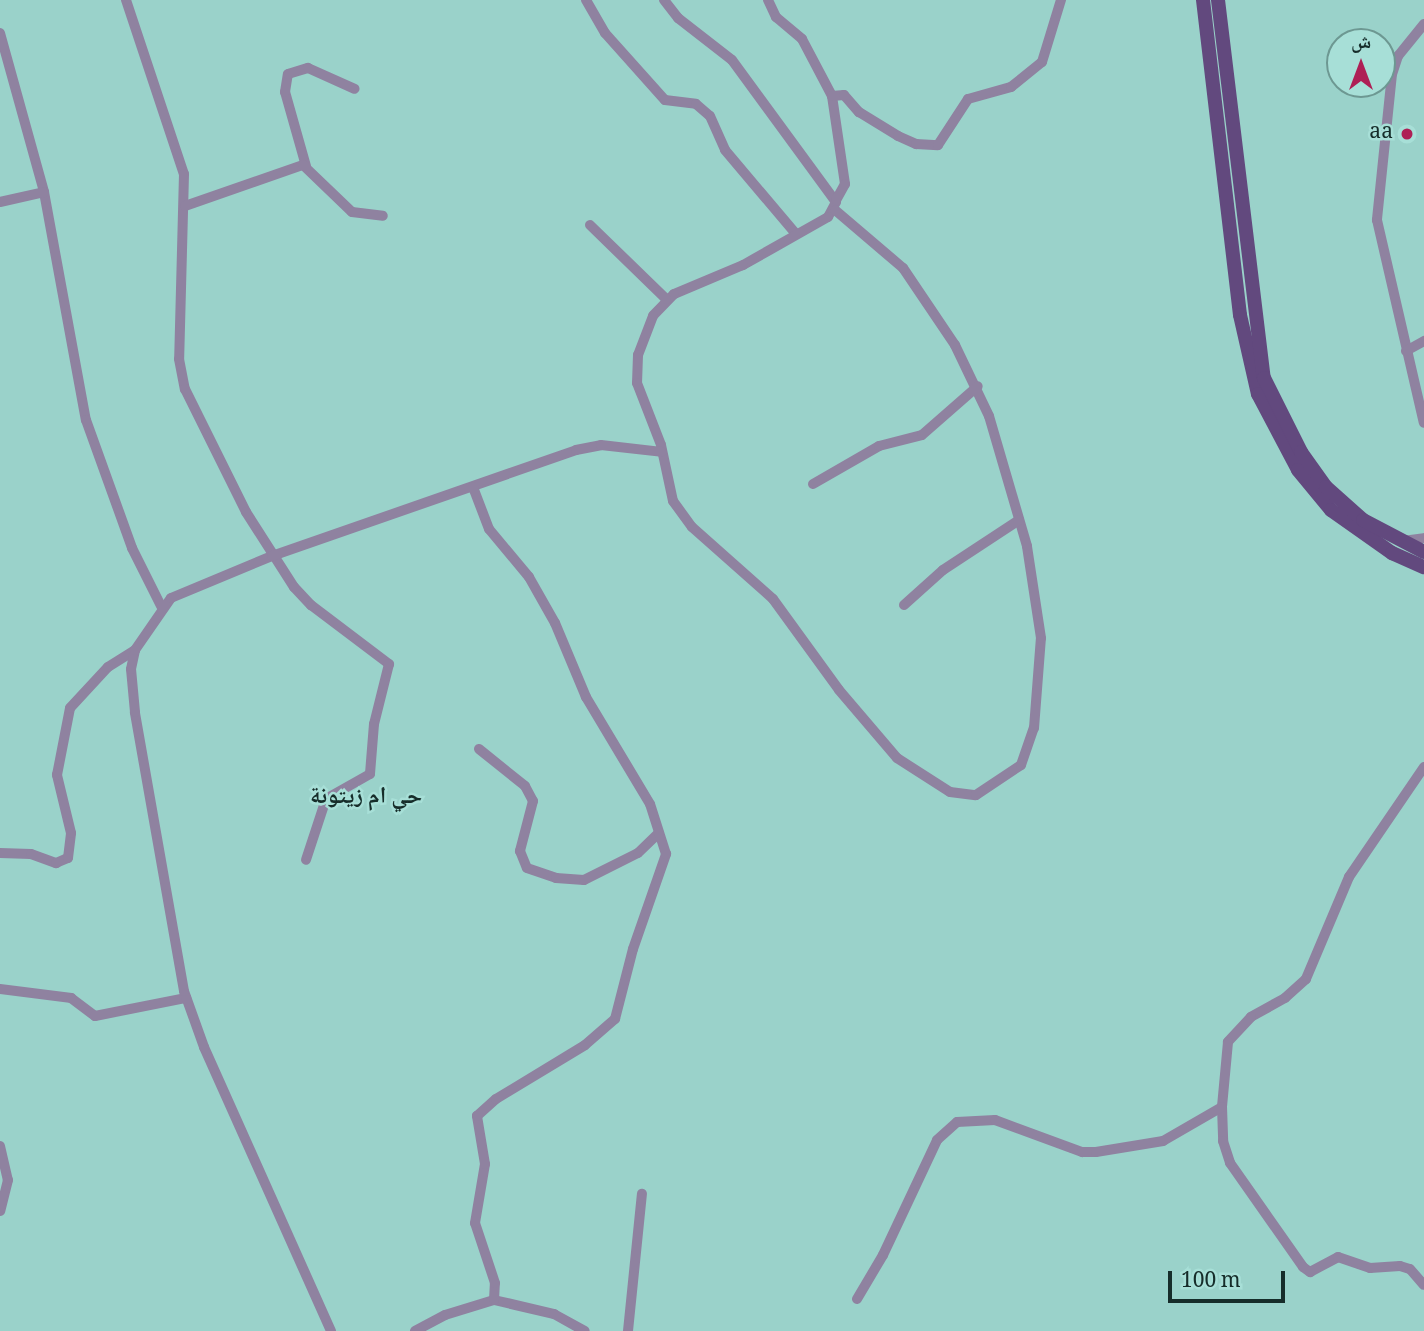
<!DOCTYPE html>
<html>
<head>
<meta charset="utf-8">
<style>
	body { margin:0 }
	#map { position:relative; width:1424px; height:1331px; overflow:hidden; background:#9ad2ca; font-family:Georgia,"Noto Naskh Arabic",serif }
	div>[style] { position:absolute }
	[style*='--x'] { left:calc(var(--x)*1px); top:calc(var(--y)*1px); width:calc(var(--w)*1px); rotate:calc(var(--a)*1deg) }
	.minor>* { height:10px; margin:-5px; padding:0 5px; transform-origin:5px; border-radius:5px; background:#8f82a0 }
	.major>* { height:14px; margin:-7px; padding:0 7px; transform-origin:7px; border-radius:7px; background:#62497e }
	.dots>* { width:19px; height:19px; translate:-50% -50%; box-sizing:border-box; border:4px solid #a7dfd7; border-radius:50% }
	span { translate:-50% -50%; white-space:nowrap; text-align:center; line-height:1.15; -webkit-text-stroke:5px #a7dfd7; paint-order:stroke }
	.poi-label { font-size:21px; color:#162d2a }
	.right { translate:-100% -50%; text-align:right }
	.neighbourhood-label { font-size:23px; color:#162d2a; font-weight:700 }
	.north { position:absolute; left:1326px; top:28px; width:70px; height:70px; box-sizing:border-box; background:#a7dfd7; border:2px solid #6d9892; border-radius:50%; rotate:0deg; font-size:19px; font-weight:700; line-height:28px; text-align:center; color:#162d2a }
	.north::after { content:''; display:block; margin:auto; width:24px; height:32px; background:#ae1f55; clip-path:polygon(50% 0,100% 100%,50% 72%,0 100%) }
	.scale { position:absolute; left:1168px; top:1271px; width:117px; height:32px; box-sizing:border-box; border:4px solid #162d2a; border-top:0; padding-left:9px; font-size:21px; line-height:24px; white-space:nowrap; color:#162d2a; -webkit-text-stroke:5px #a7dfd7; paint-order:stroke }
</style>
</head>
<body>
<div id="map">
	<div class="minor">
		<i style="--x:126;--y:0;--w:183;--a:71.6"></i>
		<i style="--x:184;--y:174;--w:185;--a:91.5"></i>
		<i style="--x:179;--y:359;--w:31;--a:79"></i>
		<i style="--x:185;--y:389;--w:137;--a:63.6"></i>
		<i style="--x:246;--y:512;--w:89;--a:57.4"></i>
		<i style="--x:294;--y:587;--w:25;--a:47"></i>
		<i style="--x:311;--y:605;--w:98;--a:37.1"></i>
		<i style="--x:389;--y:664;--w:62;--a:104"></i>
		<i style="--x:374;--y:724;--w:50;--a:94.6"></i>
		<i style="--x:370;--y:774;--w:51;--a:150.4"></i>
		<i style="--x:326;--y:799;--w:64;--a:108.2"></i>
		<i style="--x:586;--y:0;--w:38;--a:60"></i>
		<i style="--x:605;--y:33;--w:90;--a:48.2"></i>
		<i style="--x:665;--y:100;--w:31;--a:7"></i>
		<i style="--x:696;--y:104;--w:18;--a:41"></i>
		<i style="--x:710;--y:116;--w:37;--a:66"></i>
		<i style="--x:725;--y:150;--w:110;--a:49.8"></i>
		<i style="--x:664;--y:0;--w:23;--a:52"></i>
		<i style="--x:678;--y:18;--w:68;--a:37.9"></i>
		<i style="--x:732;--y:60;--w:176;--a:53.8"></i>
		<i style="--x:836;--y:202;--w:17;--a:118"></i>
		<i style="--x:828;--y:217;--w:98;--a:150.5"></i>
		<i style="--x:743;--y:265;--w:75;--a:157.2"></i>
		<i style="--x:674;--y:294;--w:30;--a:134"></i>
		<i style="--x:653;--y:316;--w:42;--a:111"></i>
		<i style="--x:638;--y:355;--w:28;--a:92"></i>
		<i style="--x:637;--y:383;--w:66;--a:68.8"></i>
		<i style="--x:661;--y:445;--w:57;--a:77.9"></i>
		<i style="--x:673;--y:501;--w:32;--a:54"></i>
		<i style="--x:692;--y:527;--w:108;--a:41.6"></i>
		<i style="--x:773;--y:599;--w:112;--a:54"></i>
		<i style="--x:839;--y:690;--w:89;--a:49.5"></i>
		<i style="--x:897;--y:758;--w:63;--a:32.7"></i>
		<i style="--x:950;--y:792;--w:26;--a:7"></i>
		<i style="--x:976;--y:795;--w:54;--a:-33.7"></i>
		<i style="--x:1021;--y:765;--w:39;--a:-71"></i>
		<i style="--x:1034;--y:728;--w:90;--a:-85.6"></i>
		<i style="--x:1041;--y:638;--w:93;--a:-98.7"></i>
		<i style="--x:1027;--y:546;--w:135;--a:-106.3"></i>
		<i style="--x:989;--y:416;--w:79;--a:-115.6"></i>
		<i style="--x:955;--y:345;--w:93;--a:-124"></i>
		<i style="--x:903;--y:268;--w:89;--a:-139.5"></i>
		<i style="--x:768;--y:0;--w:19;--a:65"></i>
		<i style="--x:776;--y:17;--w:34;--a:40"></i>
		<i style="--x:802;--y:39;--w:64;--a:62.2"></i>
		<i style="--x:832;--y:96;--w:89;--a:81.6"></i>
		<i style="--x:845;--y:184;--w:18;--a:119"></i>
		<i style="--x:1424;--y:24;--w:41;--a:129.1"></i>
		<i style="--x:1398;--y:56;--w:19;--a:108"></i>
		<i style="--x:1392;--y:74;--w:147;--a:95.9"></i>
		<i style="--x:1377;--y:220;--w:208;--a:77"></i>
		<i style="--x:0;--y:33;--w:165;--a:74.5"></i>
		<i style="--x:44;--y:192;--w:232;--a:79.6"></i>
		<i style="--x:86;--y:420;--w:136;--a:70.2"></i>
		<i style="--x:132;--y:548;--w:65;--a:63.4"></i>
		<i style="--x:832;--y:96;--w:12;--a:-5"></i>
		<i style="--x:844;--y:95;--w:23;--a:49"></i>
		<i style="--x:859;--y:112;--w:46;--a:31.6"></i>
		<i style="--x:898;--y:136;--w:20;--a:24"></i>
		<i style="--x:916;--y:144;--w:22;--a:3"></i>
		<i style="--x:938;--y:145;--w:55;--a:-56.9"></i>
		<i style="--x:968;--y:99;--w:45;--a:-15.6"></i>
		<i style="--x:1011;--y:87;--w:40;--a:-39"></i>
		<i style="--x:1042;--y:62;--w:65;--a:-73"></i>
		<i style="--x:306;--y:166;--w:77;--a:-105.8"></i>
		<i style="--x:285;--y:92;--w:18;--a:-81"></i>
		<i style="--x:288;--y:74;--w:21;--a:-17"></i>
		<i style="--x:308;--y:68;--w:51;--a:24.1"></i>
		<i style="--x:0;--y:202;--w:45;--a:-12.8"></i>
		<i style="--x:185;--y:206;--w:125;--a:-19.2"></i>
		<i style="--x:303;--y:165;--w:68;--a:43.8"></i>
		<i style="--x:352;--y:212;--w:31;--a:7"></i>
		<i style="--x:590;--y:225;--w:106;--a:44.2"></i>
		<i style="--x:1406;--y:351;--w:21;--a:-29"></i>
		<i style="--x:813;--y:484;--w:76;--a:-29.9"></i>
		<i style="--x:879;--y:446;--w:44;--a:-14.3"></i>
		<i style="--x:922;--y:435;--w:74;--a:-41.2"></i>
		<i style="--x:1403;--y:541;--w:21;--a:-8"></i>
		<i style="--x:904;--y:605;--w:52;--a:-41.9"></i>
		<i style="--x:943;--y:570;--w:91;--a:-33.3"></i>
		<i style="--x:479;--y:749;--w:59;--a:38.8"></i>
		<i style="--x:525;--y:786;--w:17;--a:62"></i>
		<i style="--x:533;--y:801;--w:52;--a:104.6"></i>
		<i style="--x:520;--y:851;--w:18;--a:68"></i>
		<i style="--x:527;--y:868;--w:31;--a:19"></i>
		<i style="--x:556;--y:878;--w:28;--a:4"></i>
		<i style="--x:584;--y:880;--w:60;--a:-26.6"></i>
		<i style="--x:638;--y:853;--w:29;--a:-44"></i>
		<i style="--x:1424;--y:767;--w:133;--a:124.3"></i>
		<i style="--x:1349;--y:877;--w:111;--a:112.9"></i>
		<i style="--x:1306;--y:979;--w:28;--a:138"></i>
		<i style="--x:1285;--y:998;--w:39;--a:151"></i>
		<i style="--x:1251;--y:1017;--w:34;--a:133"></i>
		<i style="--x:1228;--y:1042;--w:65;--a:95.3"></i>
		<i style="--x:1222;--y:1107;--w:34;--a:88"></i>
		<i style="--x:1223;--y:1141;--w:23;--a:72"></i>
		<i style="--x:1230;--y:1163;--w:127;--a:54.9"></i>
		<i style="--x:1303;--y:1267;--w:9;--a:36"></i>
		<i style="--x:1310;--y:1272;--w:32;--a:-28"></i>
		<i style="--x:1338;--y:1257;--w:34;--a:19"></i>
		<i style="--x:1370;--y:1268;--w:30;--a:-4"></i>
		<i style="--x:1400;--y:1266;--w:10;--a:17"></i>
		<i style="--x:1410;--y:1269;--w:21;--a:49"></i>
		<i style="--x:0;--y:853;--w:31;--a:2"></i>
		<i style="--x:31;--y:854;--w:27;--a:20"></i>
		<i style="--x:56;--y:863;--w:13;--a:-23"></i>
		<i style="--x:68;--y:858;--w:25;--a:-83"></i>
		<i style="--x:71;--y:833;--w:60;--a:-103.6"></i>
		<i style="--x:57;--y:775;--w:68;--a:-79"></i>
		<i style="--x:70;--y:708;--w:56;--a:-47.2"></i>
		<i style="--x:108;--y:667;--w:32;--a:-32"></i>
		<i style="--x:0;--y:989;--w:72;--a:7.2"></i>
		<i style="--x:71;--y:998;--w:30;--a:37"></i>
		<i style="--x:95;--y:1016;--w:93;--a:-11.2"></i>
		<i style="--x:0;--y:1146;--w:35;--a:77"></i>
		<i style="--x:8;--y:1180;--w:32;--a:104"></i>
		<i style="--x:857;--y:1299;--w:51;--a:-59.4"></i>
		<i style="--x:883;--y:1255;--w:127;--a:-64.8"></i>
		<i style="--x:937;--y:1140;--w:27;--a:-42"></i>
		<i style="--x:957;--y:1122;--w:38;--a:-3"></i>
		<i style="--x:995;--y:1120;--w:93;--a:20.2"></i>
		<i style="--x:1082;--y:1152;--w:14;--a:0"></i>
		<i style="--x:1096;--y:1152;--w:68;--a:-9.3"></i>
		<i style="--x:1163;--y:1141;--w:68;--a:-30"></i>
		<i style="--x:494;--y:1300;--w:62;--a:13.1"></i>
		<i style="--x:554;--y:1314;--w:35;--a:29"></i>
		<i style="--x:331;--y:1331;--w:311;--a:-114.1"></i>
		<i style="--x:204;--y:1047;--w:59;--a:-109.7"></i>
		<i style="--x:184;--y:991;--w:283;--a:-100"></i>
		<i style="--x:135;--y:712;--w:43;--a:-95.3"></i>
		<i style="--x:131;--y:669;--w:19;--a:-78"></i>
		<i style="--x:135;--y:650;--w:63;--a:-55.3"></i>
		<i style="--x:171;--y:598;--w:109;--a:-22.6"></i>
		<i style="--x:272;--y:556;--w:322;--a:-19.2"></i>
		<i style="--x:576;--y:450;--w:25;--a:-11"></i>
		<i style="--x:601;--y:445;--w:61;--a:6.5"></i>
		<i style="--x:415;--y:1331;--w:34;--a:-28"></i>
		<i style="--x:445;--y:1315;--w:51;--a:-17"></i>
		<i style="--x:494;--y:1300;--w:17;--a:-87"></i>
		<i style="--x:495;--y:1283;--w:63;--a:-108.4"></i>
		<i style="--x:475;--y:1223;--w:60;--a:-80.4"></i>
		<i style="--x:485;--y:1164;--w:49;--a:-99.5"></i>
		<i style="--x:477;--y:1116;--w:25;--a:-42"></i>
		<i style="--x:496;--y:1099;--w:104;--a:-31.2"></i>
		<i style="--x:585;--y:1045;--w:40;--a:-41"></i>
		<i style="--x:615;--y:1019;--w:72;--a:-75.6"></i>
		<i style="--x:633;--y:949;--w:101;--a:-70.8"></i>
		<i style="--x:666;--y:854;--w:52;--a:-107.7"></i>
		<i style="--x:650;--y:804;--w:125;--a:-120.9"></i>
		<i style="--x:586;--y:697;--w:80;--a:-112.7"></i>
		<i style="--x:555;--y:623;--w:53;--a:-119.5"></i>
		<i style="--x:529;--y:577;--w:62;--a:-129.8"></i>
		<i style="--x:489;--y:529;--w:45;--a:-110.9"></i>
		<i style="--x:628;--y:1331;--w:138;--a:-84.2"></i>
	</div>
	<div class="major">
		<i style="--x:1203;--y:0;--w:317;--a:83.3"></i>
		<i style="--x:1240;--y:315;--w:81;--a:77.2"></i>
		<i style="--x:1258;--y:394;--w:86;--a:62.2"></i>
		<i style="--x:1298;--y:470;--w:52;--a:50.5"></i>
		<i style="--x:1331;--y:510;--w:75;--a:35.2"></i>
		<i style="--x:1392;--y:553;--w:35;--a:24"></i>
		<i style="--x:1218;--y:0;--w:381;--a:83.1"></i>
		<i style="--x:1264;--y:378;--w:83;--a:63.4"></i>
		<i style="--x:1301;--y:452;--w:43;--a:54.5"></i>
		<i style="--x:1326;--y:487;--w:50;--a:41.7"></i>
		<i style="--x:1363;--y:520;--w:69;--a:27.7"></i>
	</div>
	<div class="dots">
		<i style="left:1407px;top:134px;background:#ae1f55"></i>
	</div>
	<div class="poi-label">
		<span class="right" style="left:1393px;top:134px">aa</span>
	</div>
	<div class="neighbourhood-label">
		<span style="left:366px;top:798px">حي ام زيتونة</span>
	</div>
	<div class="north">ش</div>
	<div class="scale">100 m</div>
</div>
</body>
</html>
